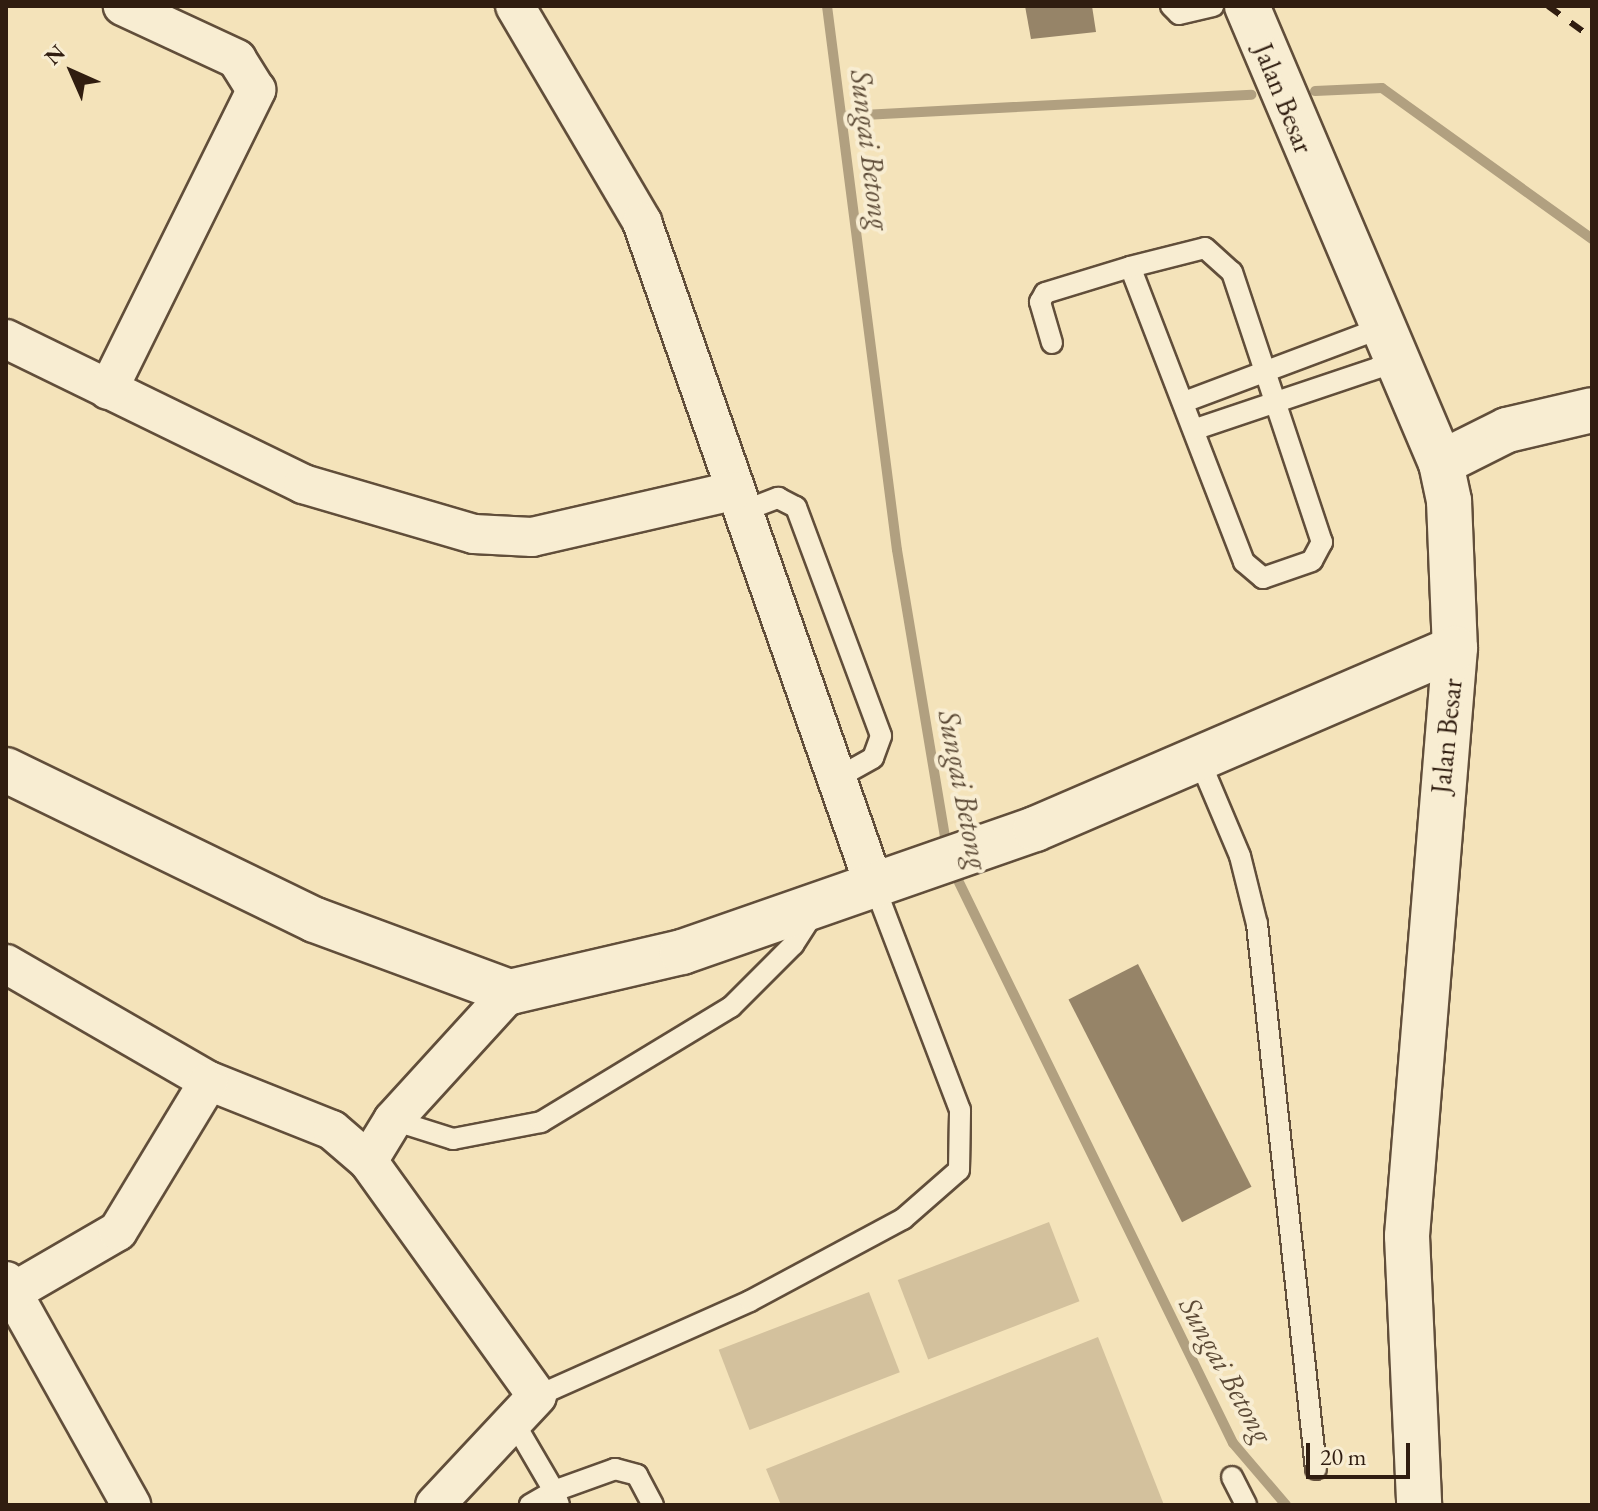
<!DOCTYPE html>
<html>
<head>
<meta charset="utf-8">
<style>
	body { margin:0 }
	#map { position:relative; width:1598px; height:1511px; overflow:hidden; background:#f4e3ba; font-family:"EB Garamond",serif }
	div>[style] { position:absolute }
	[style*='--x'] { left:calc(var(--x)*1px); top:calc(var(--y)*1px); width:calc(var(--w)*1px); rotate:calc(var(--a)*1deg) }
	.green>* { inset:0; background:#d3c19d; transform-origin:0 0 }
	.stream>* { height:10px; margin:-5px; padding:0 5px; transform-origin:5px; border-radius:5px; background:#b1a080 }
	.building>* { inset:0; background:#968468; transform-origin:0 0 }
	.roads { filter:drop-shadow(2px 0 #614e3a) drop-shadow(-2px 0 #614e3a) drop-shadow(0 2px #614e3a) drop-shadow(0 -2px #614e3a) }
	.service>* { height:20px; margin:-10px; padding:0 10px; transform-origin:10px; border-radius:10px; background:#f8edd2 }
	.minor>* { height:38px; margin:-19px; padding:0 19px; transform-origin:19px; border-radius:19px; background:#f8edd2 }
	.tertiary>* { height:44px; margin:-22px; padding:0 22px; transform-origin:22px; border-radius:22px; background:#f8edd2 }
	.rail>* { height:6px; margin-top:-3px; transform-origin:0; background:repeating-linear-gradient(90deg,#301d10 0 14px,transparent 0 28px) }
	span { translate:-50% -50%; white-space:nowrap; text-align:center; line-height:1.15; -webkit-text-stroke:8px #f8edd2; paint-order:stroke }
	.street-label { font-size:28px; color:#301d10 }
	.water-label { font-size:30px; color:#5d4b37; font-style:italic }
	.frame { position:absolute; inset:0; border:8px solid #301d10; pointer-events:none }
	.north { position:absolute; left:32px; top:32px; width:80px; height:80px; -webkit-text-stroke:6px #f8edd2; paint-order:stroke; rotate:315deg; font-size:22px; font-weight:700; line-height:32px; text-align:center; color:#301d10 }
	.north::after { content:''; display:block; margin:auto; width:28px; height:36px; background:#301d10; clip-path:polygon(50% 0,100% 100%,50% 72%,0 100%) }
	.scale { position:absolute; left:1306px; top:1443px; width:104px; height:36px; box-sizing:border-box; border:4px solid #301d10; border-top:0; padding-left:10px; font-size:24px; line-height:28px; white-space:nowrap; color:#301d10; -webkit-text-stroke:6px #f8edd2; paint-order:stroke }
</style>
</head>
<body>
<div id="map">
	<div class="green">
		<i style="left:1049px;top:1222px;width:85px;height:162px;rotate:69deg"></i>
		<i style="left:869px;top:1292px;width:86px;height:161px;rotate:69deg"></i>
		<i style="clip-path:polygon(1098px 1337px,1164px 1505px,781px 1505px,766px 1469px)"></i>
	</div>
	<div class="stream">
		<i style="--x:827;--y:6;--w:548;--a:82.67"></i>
		<i style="--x:897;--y:550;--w:303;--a:80.5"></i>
		<i style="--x:1315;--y:91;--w:67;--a:-2.6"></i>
		<i style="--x:1382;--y:88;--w:259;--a:35.7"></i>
		<i style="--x:844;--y:116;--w:408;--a:-3"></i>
		<i style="--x:952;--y:868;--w:640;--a:63.96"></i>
		<i style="--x:1233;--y:1443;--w:82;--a:49.5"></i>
	</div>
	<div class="building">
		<i style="clip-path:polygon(1025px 6px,1092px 6px,1096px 32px,1031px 39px)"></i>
		<i style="left:1138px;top:964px;width:250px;height:78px;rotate:63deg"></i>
	</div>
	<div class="roads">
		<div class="service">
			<i style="--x:1171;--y:6;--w:11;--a:45"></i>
			<i style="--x:1179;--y:14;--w:35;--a:-13"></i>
			<i style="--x:1205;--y:248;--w:36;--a:42"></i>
			<i style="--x:1232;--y:272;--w:285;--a:71.6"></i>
			<i style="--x:1322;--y:542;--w:21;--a:118"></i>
			<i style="--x:1312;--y:561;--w:52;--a:160.9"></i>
			<i style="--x:1263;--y:578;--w:25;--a:-140"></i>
			<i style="--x:1244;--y:562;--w:316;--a:-111.1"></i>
			<i style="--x:1130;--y:267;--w:77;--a:-14.2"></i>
			<i style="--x:1052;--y:343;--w:43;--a:-106.3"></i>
			<i style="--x:1040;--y:302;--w:10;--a:-61"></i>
			<i style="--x:1045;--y:293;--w:89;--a:-17"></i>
			<i style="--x:1184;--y:402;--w:210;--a:-20.6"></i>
			<i style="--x:1196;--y:429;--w:210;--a:-18.6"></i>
			<i style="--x:741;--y:512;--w:40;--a:-21"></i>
			<i style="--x:778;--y:498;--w:20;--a:27"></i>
			<i style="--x:796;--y:507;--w:244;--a:69.6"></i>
			<i style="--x:881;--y:736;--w:23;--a:110"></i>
			<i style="--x:873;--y:758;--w:41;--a:150.9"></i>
			<i style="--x:1199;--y:759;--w:105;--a:67.1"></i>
			<i style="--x:1240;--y:856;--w:70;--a:76"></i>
			<i style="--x:1257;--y:924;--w:548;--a:83.82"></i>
			<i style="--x:393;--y:1120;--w:63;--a:17.6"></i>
			<i style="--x:453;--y:1139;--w:90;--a:-10.9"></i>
			<i style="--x:541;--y:1122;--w:222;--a:-31.2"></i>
			<i style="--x:731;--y:1007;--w:88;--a:-45"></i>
			<i style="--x:793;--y:945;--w:40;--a:-57.1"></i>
			<i style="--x:537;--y:1396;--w:233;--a:-24"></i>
			<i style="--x:750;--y:1301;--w:174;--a:-28.2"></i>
			<i style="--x:903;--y:1219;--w:74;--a:-41.2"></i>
			<i style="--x:959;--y:1170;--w:60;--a:-89"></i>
			<i style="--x:960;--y:1110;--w:244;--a:-110.9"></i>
			<i style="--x:512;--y:1419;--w:83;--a:59.7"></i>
			<i style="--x:554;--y:1491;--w:28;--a:150"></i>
			<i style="--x:1232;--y:1477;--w:31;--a:63"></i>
			<i style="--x:559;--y:1505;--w:15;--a:-110"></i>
			<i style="--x:554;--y:1491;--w:65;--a:-19.8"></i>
			<i style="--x:615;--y:1469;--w:23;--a:15"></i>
			<i style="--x:637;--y:1475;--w:34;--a:62"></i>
		</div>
		<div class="minor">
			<i style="--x:515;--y:6;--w:251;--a:59.5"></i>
			<i style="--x:642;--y:222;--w:699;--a:70.71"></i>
			<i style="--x:6;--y:339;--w:331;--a:26"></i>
			<i style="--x:303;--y:484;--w:178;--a:16.3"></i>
			<i style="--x:474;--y:534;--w:58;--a:3"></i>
			<i style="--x:532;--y:537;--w:206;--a:-12.9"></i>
			<i style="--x:108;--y:390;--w:335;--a:-63.7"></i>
			<i style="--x:256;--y:90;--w:36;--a:-122"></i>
			<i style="--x:237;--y:59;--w:126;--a:-155.1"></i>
			<i style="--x:6;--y:964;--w:234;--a:30"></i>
			<i style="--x:209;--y:1081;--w:132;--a:21.7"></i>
			<i style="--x:332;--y:1130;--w:48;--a:40.7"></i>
			<i style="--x:368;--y:1161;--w:289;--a:54.3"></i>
			<i style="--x:537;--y:1396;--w:149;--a:133.1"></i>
			<i style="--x:368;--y:1161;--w:48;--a:-58.6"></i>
			<i style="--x:393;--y:1120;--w:173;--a:-47.6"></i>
			<i style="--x:6;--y:1281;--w:257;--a:60.8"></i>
			<i style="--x:6;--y:1296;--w:129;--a:-30.1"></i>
			<i style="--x:118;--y:1231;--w:175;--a:-58.8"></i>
		</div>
		<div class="tertiary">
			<i style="--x:1247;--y:6;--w:496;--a:67"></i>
			<i style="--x:1441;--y:463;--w:39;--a:78"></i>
			<i style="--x:1449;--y:501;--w:147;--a:87.7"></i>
			<i style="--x:1455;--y:648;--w:590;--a:94.67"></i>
			<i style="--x:1407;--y:1236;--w:269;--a:87.4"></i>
			<i style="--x:1441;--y:463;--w:74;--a:-26.6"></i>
			<i style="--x:1507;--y:430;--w:87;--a:-13.2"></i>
			<i style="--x:6;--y:770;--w:343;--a:25.9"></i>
			<i style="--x:315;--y:920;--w:208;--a:20.3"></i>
			<i style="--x:510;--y:992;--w:177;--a:-13.1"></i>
			<i style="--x:682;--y:952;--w:374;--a:-19.2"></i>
			<i style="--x:1035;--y:829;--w:457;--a:-23.3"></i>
		</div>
	</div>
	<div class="rail">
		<i style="--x:1548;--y:6;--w:54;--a:36"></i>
	</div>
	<div class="street-label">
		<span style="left:1284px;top:98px;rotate:68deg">Jalan Besar</span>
		<span style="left:1446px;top:736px;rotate:-84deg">Jalan Besar</span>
	</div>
	<div class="water-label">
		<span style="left:870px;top:150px;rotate:83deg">Sungai Betong</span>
		<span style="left:963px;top:790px;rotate:79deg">Sungai Betong</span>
		<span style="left:1226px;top:1370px;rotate:61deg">Sungai Betong</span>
	</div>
	<div class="frame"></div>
	<div class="north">N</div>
	<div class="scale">20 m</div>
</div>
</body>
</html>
